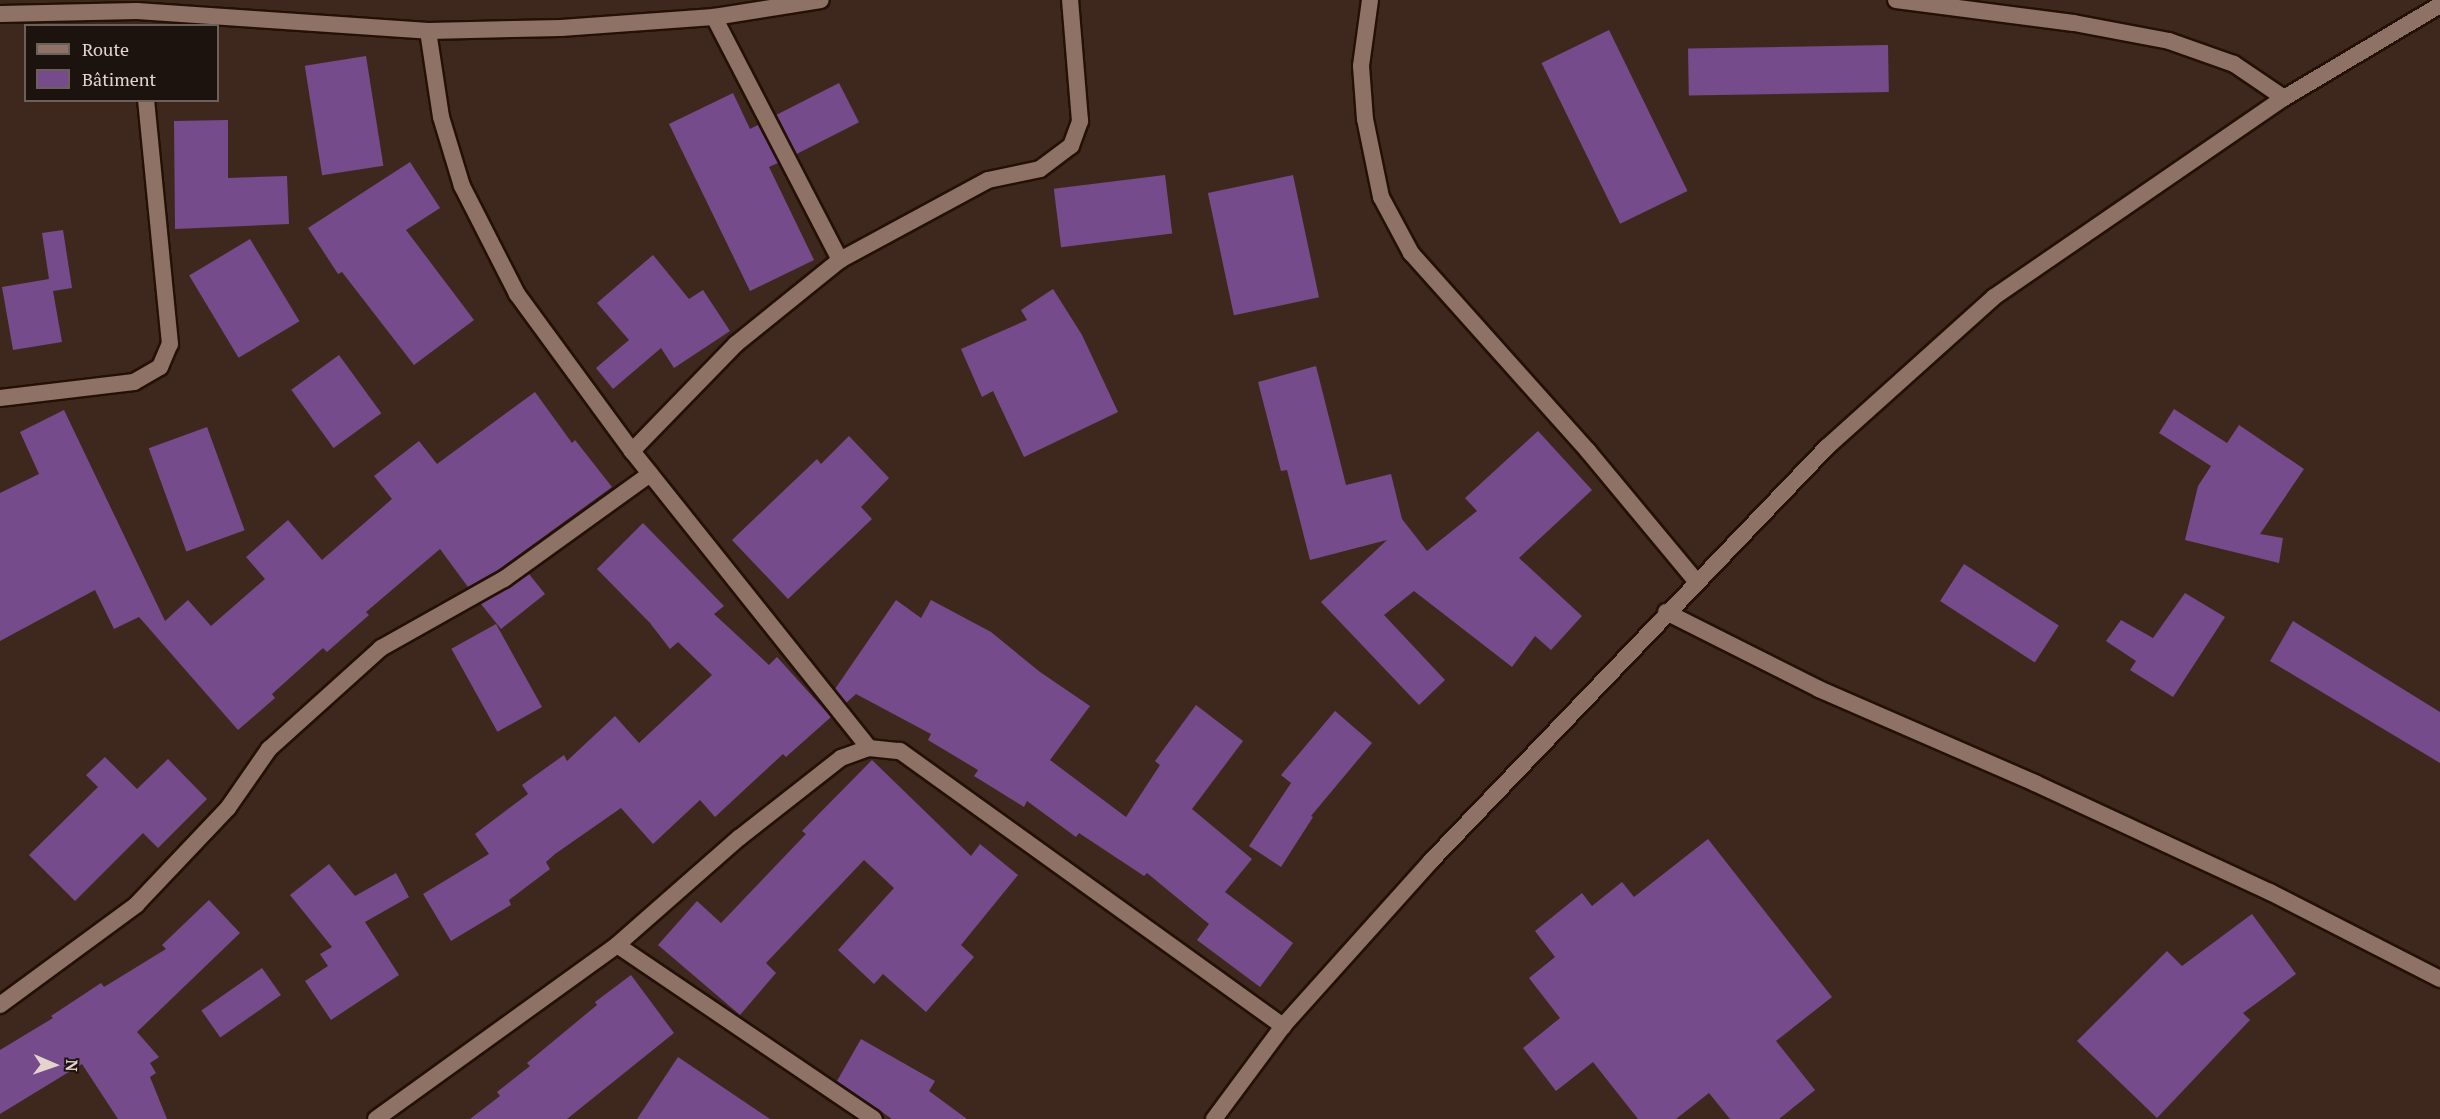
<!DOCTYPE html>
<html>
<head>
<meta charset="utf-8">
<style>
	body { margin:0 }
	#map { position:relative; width:2440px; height:1119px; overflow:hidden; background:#3e281d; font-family:"PT Serif",serif }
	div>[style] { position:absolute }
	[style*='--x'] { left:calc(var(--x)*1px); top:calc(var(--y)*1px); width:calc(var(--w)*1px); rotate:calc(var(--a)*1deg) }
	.building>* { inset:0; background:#754b8c; transform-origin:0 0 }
	.roads { filter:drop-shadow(2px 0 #241006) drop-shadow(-2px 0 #241006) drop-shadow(0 2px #241006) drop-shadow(0 -2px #241006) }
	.minor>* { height:16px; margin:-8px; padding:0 8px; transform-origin:8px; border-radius:8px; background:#8d7265 }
	.tertiary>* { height:16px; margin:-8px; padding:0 8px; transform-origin:8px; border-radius:8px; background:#8d7265 }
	span { translate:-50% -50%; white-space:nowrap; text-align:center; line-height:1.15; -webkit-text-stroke:5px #1d130e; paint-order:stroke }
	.legend { position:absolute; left:24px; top:24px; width:195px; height:78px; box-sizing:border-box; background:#1d130e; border:2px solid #6c605a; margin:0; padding:8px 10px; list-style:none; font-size:18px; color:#e3d4cd }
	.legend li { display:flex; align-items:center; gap:12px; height:30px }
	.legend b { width:30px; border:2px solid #6c605a }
	.north { position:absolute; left:24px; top:1035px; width:60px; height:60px; -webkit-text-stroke:4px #1d130e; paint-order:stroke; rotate:92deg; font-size:16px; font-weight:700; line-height:24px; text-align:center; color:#e3d4cd }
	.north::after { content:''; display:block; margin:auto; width:21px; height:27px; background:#e3d4cd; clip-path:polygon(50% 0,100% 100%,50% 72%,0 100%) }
</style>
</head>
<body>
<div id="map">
	<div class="building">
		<i style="left:1609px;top:30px;width:179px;height:75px;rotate:64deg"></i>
		<i style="left:1888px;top:45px;width:47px;height:200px;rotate:89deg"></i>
		<i style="left:366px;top:56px;width:111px;height:62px;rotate:81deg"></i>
		<i style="left:839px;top:83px;width:44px;height:70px;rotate:63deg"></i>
		<i style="clip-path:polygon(733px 93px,750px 129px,758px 125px,778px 163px,769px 167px,814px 260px,750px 291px,669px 124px)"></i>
		<i style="clip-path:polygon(228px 120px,228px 178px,287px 176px,289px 224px,175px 229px,174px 121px)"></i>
		<i style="clip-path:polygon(410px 162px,440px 208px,406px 230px,474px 320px,414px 365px,342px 272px,338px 274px,308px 228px)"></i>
		<i style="left:1165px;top:175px;width:59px;height:112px;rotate:83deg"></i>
		<i style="left:1293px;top:175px;width:125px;height:87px;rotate:78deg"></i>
		<i style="clip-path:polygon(63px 230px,72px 288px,53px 291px,62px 342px,13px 350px,2px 287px,49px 279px,42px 233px)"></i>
		<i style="left:250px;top:239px;width:96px;height:71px;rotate:59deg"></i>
		<i style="clip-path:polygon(653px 255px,689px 299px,703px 290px,730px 331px,674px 368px,661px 348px,613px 389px,596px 368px,629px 340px,597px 303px)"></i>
		<i style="clip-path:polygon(1053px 289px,1082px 335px,1118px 412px,1024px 457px,993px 391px,982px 397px,961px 349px,1027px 320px,1021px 310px)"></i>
		<i style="left:339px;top:355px;width:72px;height:59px;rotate:54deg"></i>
		<i style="clip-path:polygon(1316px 366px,1346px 485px,1391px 474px,1402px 519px,1427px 551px,1477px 511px,1465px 498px,1538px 431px,1592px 490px,1519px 558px,1582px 616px,1551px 650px,1535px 636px,1512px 667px,1414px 591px,1384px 615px,1445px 680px,1419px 705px,1321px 602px,1387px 540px,1310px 560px,1287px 470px,1281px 471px,1258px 382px)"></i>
		<i style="clip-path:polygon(535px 392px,572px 443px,575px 440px,612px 487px,498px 570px,468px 587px,440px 549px,366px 612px,369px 615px,327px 652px,323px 648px,272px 694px,275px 698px,238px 730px,139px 617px,114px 629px,95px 590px,0 641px,0 493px,39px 474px,20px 432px,64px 410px,165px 621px,188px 600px,211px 626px,265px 579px,246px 557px,288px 520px,322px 560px,392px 499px,374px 476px,419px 441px,437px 464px)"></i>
		<i style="clip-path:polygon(2174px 409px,2227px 443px,2239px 425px,2304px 469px,2260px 534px,2283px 538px,2279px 563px,2185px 540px,2198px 486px,2211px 466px,2159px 433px)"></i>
		<i style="left:207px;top:427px;width:110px;height:62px;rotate:70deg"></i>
		<i style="clip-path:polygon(849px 436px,889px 478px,861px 507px,872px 519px,788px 599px,732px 540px,817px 459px,821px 464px)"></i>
		<i style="clip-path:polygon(643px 523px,724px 606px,714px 614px,769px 665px,777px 657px,831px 717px,786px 757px,783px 754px,715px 817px,700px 800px,653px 844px,621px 808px,555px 854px,546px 862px,550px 869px,509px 900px,511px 905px,451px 941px,423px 894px,489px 854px,475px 834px,528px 794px,522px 785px,564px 755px,567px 761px,615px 716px,639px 743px,712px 675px,678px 642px,670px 649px,650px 623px,597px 569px)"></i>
		<i style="left:1964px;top:564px;width:113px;height:44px;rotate:33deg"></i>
		<i style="clip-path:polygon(529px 574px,545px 594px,501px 629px,481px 604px)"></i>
		<i style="clip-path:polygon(2185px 593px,2225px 617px,2173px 697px,2130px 670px,2136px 661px,2106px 641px,2121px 620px,2153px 638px)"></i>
		<i style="clip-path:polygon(896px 600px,921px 618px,931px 600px,991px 632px,1040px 672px,1090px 706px,1050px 760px,1126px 817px,1160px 765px,1155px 761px,1196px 705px,1243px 741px,1192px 809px,1252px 859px,1225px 892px,1293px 943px,1260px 987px,1197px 940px,1209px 924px,1147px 873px,1144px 876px,1079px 833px,1076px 837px,1027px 801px,1024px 807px,974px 776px,978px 770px,928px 740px,931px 734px,856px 694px,846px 703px,835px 689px)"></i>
		<i style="clip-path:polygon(2293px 621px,2440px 712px,2440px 763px,2270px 661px)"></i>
		<i style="left:496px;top:624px;width:95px;height:51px;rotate:61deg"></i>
		<i style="clip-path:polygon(1335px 711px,1372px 743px,1311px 816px,1313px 817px,1281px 867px,1249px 846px,1291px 783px,1281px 775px)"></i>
		<i style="clip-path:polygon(105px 757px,137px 789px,168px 759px,207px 799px,158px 848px,143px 833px,75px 901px,29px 855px,98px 787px,86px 775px)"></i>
		<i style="clip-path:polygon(872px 760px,971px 856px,980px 844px,1018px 875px,961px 945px,974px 957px,926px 1012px,883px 974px,874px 984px,838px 950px,894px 888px,864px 860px,766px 963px,776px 973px,740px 1015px,658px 945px,697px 901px,721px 923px,806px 834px,802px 831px)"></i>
		<i style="clip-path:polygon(1708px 839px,1832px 997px,1776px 1041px,1815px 1090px,1779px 1119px,1730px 1119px,1709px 1093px,1676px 1119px,1638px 1119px,1593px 1062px,1556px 1091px,1523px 1048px,1560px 1018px,1529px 978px,1555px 957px,1535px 931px,1582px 893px,1592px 906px,1622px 882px,1634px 897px)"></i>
		<i style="clip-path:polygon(329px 864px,355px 896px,396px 873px,409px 897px,365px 922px,399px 975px,331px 1020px,305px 981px,328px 966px,320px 954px,332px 947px,290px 895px)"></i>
		<i style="clip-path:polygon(209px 900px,240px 933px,137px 1032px,159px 1057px,150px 1063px,156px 1073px,150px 1077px,167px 1119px,118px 1119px,82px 1064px,0 1114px,0 1050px,53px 1018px,51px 1016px,101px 983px,104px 987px,166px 949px,162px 945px)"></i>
		<i style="clip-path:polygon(2252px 914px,2296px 974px,2243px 1013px,2250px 1020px,2157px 1118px,2077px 1041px,2167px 951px,2182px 966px)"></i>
		<i style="left:262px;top:968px;width:33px;height:74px;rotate:55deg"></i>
		<i style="clip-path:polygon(631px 975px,674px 1033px,567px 1119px,470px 1119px,500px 1096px,497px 1092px,530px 1066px,527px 1063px,597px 1005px,595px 1002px)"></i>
		<i style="clip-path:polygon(861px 1039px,935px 1081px,929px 1091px,967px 1119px,892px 1119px,837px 1081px)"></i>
		<i style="clip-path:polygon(678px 1057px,770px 1119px,637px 1119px)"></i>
	</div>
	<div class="roads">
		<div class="minor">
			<i style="--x:1370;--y:0;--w:67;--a:97.8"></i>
			<i style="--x:1361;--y:66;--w:53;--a:85.7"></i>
			<i style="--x:1365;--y:119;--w:80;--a:78.4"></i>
			<i style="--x:1381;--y:197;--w:64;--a:61.8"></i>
			<i style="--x:1411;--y:253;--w:266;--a:48.2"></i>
			<i style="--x:1588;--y:451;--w:169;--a:50.3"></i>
			<i style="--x:1896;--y:0;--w:179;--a:7.4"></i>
			<i style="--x:2074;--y:23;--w:97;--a:10.7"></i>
			<i style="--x:2169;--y:41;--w:69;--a:19.5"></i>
			<i style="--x:2234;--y:64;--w:60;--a:34.2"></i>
			<i style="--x:0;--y:14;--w:137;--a:-1.3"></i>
			<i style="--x:137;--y:11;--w:292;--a:3.9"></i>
			<i style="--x:428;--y:31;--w:133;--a:-1.3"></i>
			<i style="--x:561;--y:28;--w:153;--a:-4.1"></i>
			<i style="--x:714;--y:17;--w:108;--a:-9"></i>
			<i style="--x:714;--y:17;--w:274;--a:62.6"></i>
			<i style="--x:428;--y:31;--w:87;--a:81.4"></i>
			<i style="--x:441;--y:117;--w:72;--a:73.1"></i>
			<i style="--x:462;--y:186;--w:121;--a:63"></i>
			<i style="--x:517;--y:294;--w:195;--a:53.8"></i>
			<i style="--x:632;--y:451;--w:380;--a:51.4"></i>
			<i style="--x:0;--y:398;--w:135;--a:-6.8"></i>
			<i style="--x:134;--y:382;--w:30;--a:-30"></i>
			<i style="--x:160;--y:367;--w:25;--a:-67"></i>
			<i style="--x:170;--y:344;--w:245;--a:-95.6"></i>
			<i style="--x:632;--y:451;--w:149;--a:-45.8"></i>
			<i style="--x:736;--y:344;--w:134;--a:-38.9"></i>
			<i style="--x:840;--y:260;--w:168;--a:-28.4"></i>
			<i style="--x:988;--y:180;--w:53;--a:-11.9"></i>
			<i style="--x:1040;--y:169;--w:39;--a:-37"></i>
			<i style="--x:1071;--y:146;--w:27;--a:-70"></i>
			<i style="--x:1080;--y:121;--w:121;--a:-94.7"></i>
			<i style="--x:1666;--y:612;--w:171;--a:26.7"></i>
			<i style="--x:1819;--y:689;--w:236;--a:23.5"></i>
			<i style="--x:2035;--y:783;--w:259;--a:24.9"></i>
			<i style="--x:2270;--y:892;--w:191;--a:27.1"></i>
			<i style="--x:617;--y:945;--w:310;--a:34.1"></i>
			<i style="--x:0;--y:1005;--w:169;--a:-36.3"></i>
			<i style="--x:136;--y:905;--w:134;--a:-46.5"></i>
			<i style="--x:228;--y:808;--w:72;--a:-55.2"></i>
			<i style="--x:269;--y:749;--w:151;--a:-42"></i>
			<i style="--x:381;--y:648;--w:141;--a:-29.3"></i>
			<i style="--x:504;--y:579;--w:180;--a:-35.7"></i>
			<i style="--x:376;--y:1119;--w:297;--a:-35.8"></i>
			<i style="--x:617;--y:945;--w:162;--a:-41.3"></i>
			<i style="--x:739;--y:838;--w:130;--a:-38.1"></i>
			<i style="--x:841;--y:758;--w:30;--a:-20"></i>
			<i style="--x:869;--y:748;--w:31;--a:6"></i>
			<i style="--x:900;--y:751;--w:472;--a:35.7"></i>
		</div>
		<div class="tertiary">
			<i style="--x:1214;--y:1119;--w:116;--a:-53.4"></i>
			<i style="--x:1283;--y:1026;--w:222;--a:-48.1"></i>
			<i style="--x:1431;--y:861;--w:573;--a:-46.27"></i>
			<i style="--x:1827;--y:447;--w:224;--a:-41.9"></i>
			<i style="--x:1994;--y:297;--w:352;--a:-34.5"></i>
			<i style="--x:2284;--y:98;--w:182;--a:-30.8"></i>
		</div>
	</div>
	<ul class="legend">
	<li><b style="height:8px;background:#8d7265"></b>Route</li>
	<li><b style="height:16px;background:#754b8c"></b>Bâtiment</li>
	</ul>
	<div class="north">N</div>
</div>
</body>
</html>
